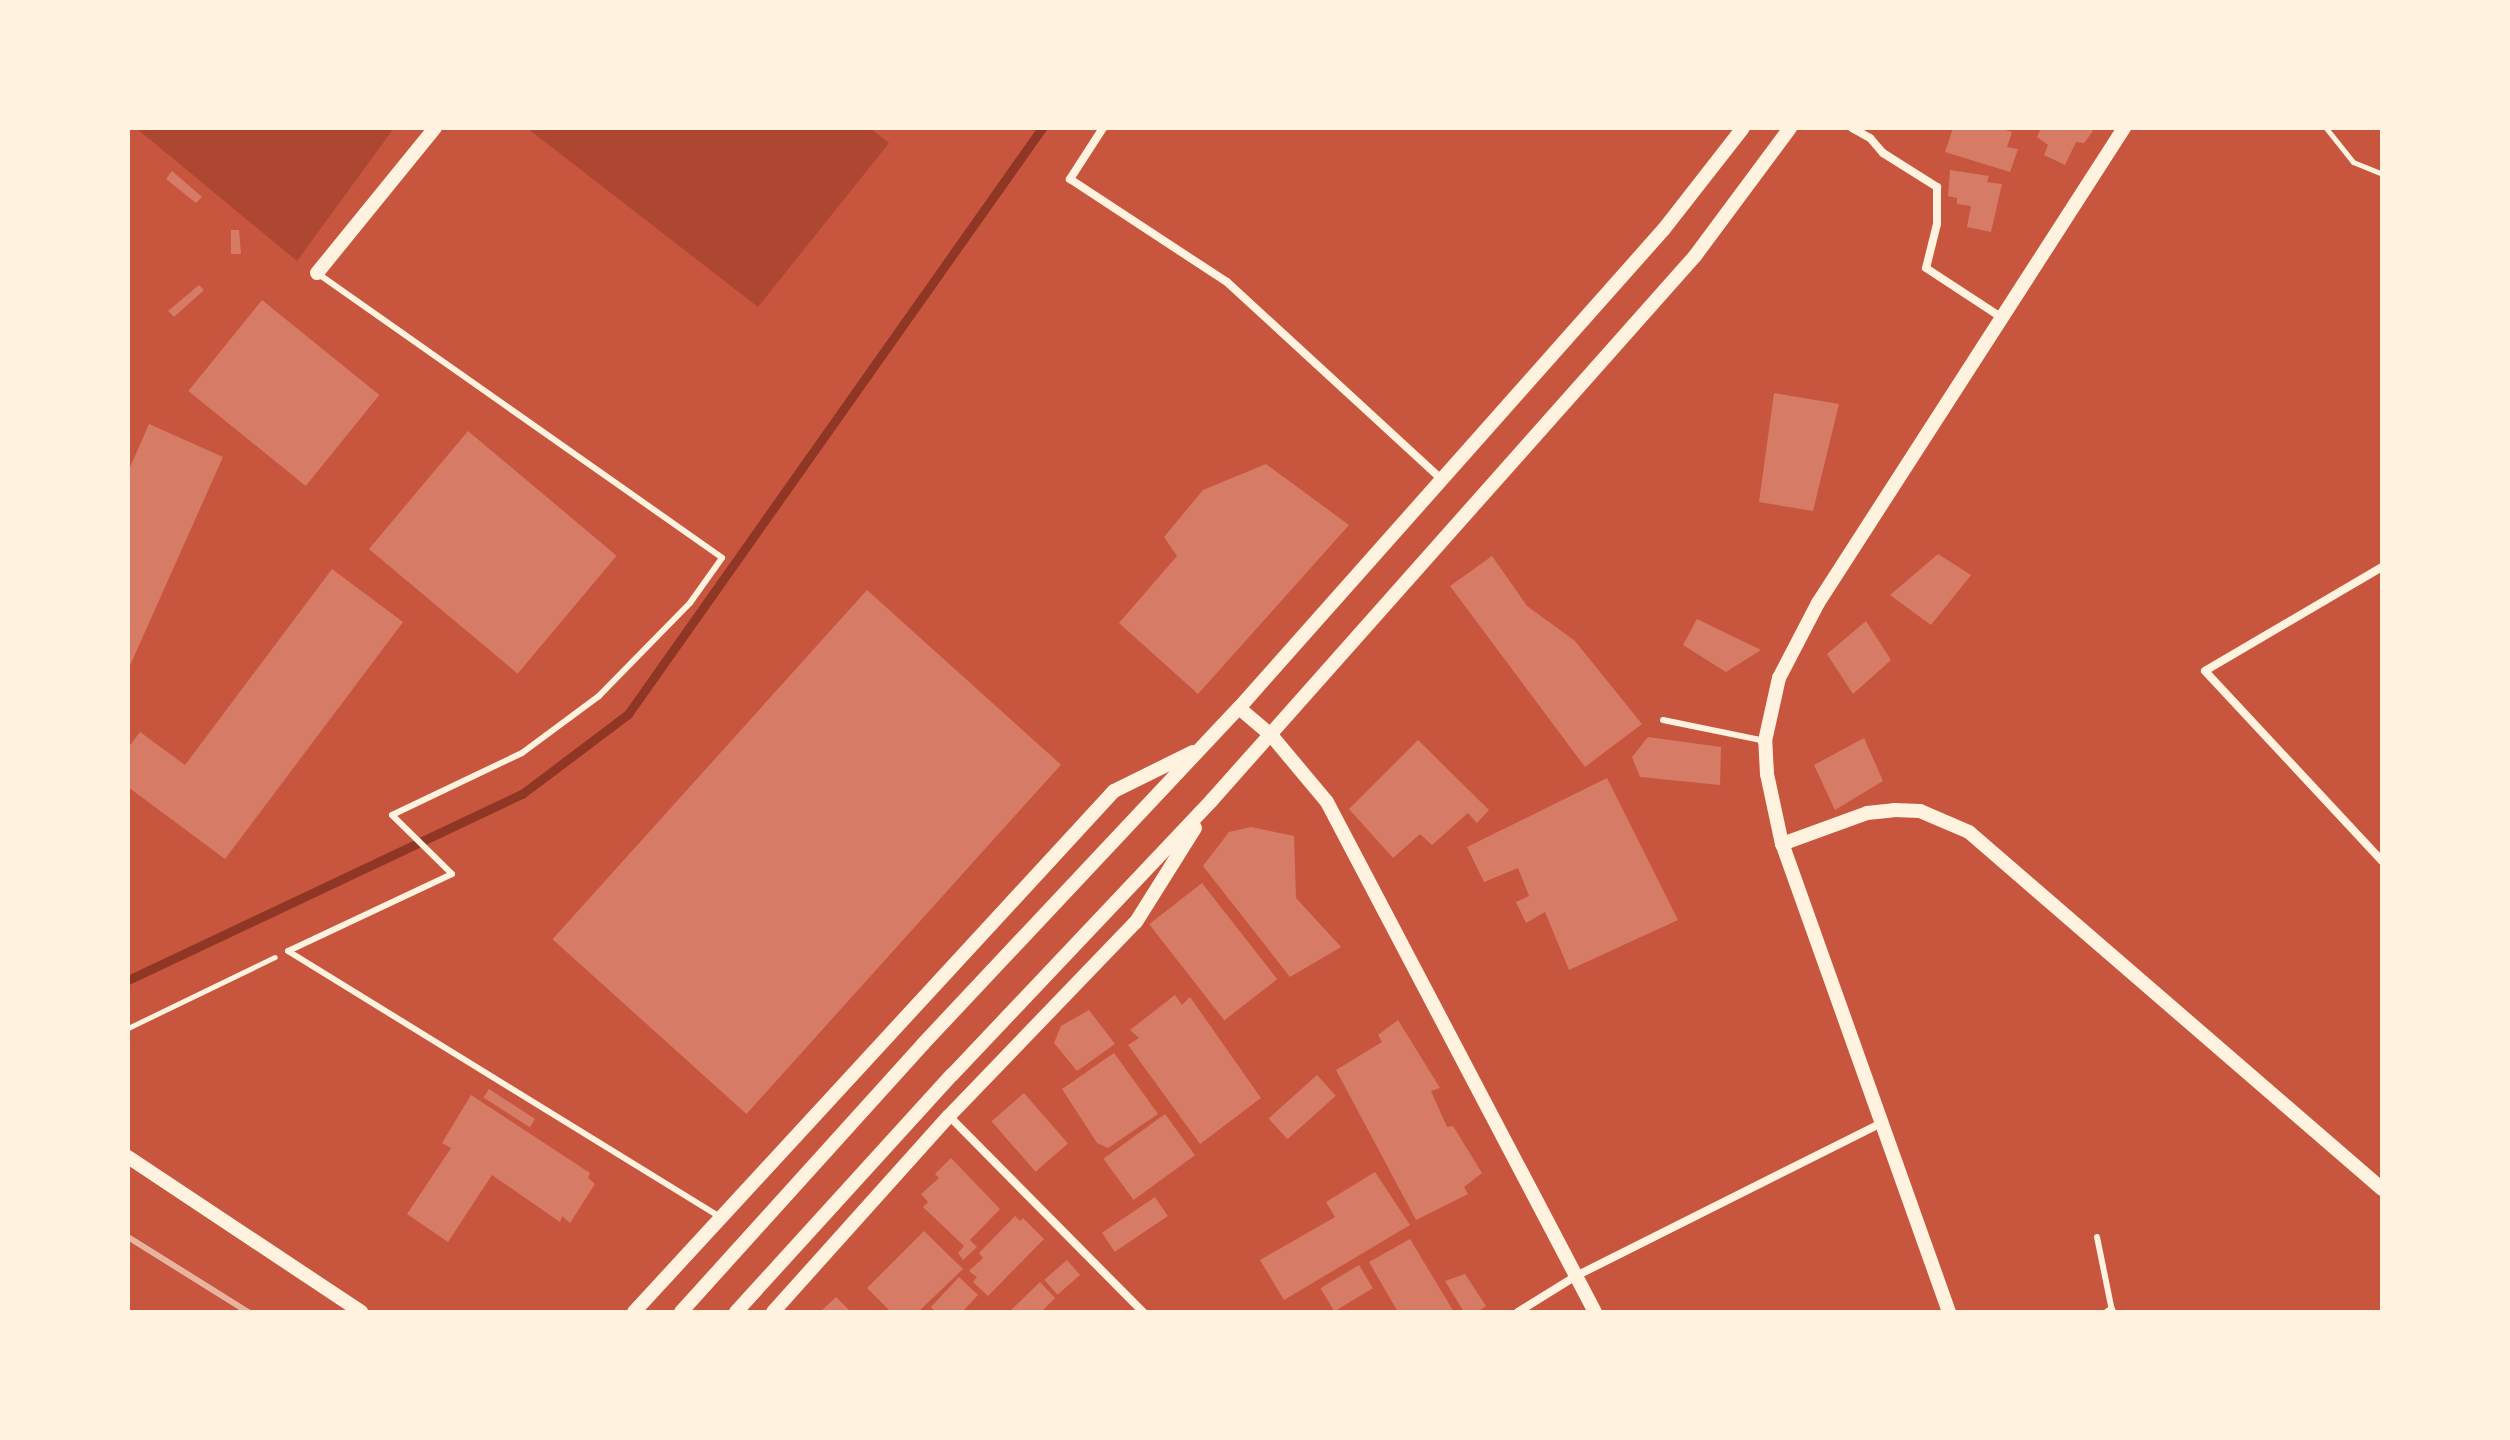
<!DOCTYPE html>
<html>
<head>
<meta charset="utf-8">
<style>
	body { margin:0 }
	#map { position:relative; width:2510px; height:1440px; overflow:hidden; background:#c8553d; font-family:Ubuntu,sans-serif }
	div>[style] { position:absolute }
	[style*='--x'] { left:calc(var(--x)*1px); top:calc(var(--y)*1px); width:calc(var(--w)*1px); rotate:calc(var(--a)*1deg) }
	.green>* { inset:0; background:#ae4732 }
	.stream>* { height:9px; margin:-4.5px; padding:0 4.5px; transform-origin:4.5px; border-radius:4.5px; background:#8f3625 }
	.building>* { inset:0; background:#d67c66; transform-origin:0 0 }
	.path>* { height:5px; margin:-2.5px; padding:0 2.5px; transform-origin:2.5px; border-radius:2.5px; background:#fff3e0 }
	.service>* { height:6px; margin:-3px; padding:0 3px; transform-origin:3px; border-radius:3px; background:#fff3e0 }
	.minor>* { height:8px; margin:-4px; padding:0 4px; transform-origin:4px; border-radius:4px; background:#fff3e0 }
	.tertiary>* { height:14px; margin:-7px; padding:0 7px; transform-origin:7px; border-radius:7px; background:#fff3e0 }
	.rail>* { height:6px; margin:-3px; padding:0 3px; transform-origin:3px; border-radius:3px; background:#e9b49f }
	span { translate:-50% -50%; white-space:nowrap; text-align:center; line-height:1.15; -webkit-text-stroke:8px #fff3e0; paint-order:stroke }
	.frame { position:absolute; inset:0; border:130px solid #fff3e0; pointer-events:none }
</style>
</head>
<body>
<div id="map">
	<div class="green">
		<i style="clip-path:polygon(136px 128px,394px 128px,297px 261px)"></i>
		<i style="clip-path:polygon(527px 128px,870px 128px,889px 143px,758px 307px)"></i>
	</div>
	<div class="stream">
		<i style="--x:128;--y:980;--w:436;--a:-25.3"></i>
		<i style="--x:522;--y:794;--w:133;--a:-37"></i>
		<i style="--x:628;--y:714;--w:717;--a:-54.76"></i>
	</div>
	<div class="building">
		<i style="clip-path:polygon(1953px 128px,1999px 128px,2012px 132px,2007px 147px,2018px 149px,2010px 172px,1945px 152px)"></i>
		<i style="clip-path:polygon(2041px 128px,2090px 128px,2093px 131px,2084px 143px,2076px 142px,2065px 165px,2044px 155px,2048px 145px,2037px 137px)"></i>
		<i style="clip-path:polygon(1950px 170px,1989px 176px,1987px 182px,2002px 184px,1991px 232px,1967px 227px,1971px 206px,1957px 204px,1957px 198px,1948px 196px)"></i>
		<i style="clip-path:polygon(172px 171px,202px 197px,196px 203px,166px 179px)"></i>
		<i style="clip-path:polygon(231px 230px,239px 230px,241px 254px,231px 254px)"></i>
		<i style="clip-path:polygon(199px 285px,204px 290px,174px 317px,168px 311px)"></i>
		<i style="left:262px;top:300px;width:151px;height:117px;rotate:39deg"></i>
		<i style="clip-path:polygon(1774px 393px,1839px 404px,1813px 511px,1759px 502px)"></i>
		<i style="clip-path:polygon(149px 424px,223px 457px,128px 670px,128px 472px)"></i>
		<i style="left:468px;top:431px;width:194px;height:154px;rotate:40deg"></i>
		<i style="clip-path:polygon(1266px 464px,1349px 525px,1198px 694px,1119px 623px,1177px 556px,1164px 537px,1203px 490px)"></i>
		<i style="clip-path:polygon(1938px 554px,1971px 575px,1931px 625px,1890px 595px)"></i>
		<i style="clip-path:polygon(1492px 556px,1527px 606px,1575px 641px,1642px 724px,1585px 767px,1450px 586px)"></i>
		<i style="clip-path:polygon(332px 569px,403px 622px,225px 859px,128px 787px,128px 748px,140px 732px,185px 765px)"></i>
		<i style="left:867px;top:590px;width:261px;height:470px;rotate:42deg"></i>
		<i style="clip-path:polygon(1697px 619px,1761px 650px,1726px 672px,1683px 645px)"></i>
		<i style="clip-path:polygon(1866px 621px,1891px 660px,1853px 694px,1827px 654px)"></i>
		<i style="clip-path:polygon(1648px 737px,1721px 747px,1720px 785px,1640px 777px,1632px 757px)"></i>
		<i style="clip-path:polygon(1864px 738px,1883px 781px,1835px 810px,1814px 765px)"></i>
		<i style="clip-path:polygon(1418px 740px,1489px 810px,1477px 823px,1468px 813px,1432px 845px,1420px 834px,1393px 858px,1349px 809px)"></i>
		<i style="clip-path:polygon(1607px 778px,1678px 920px,1569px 970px,1545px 912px,1526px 923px,1516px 902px,1529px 896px,1518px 868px,1484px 882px,1467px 847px)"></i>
		<i style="clip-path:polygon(1251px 827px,1294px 836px,1296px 898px,1341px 947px,1290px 977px,1203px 866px,1229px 832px)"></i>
		<i style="left:1202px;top:883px;width:122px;height:67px;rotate:52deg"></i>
		<i style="clip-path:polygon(1175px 995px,1182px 1005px,1190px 997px,1261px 1098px,1200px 1144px,1128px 1045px,1139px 1038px,1130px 1030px)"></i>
		<i style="clip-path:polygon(1089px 1010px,1115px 1044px,1077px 1071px,1054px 1043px,1061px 1026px)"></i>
		<i style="clip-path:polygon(1398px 1020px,1440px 1088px,1431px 1091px,1447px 1127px,1453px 1126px,1482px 1173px,1464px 1187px,1468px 1194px,1416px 1220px,1336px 1070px,1382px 1042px,1378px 1035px)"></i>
		<i style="clip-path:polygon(1114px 1053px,1158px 1114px,1108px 1148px,1097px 1143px,1062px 1089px)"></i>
		<i style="left:1317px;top:1075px;width:28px;height:65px;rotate:48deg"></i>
		<i style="left:489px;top:1089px;width:55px;height:10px;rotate:33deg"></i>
		<i style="left:1024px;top:1093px;width:67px;height:43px;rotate:49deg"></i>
		<i style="clip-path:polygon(471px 1095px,590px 1173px,588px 1178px,595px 1184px,570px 1223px,562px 1216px,560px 1222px,492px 1175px,448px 1242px,407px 1214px,451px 1148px,442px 1143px)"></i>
		<i style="left:1165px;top:1114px;width:51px;height:76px;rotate:54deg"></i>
		<i style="clip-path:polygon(951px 1158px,1000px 1209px,970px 1240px,977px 1247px,963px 1260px,958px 1253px,964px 1246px,923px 1207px,928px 1202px,921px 1194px,939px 1178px,935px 1174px)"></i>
		<i style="clip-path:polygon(1375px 1172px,1410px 1225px,1284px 1300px,1260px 1260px,1335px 1217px,1326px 1202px)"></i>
		<i style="left:1155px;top:1197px;width:23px;height:64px;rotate:56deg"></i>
		<i style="clip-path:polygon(1015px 1216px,1020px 1221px,1023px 1218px,1044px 1239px,988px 1296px,973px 1282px,977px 1277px,969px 1271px,983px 1258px,979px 1253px)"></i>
		<i style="clip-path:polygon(924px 1231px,963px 1269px,918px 1312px,891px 1312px,867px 1288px)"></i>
		<i style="clip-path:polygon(1410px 1239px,1454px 1312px,1398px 1312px,1369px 1262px)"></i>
		<i style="left:1067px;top:1260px;width:20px;height:30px;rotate:49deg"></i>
		<i style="left:1359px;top:1265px;width:27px;height:45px;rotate:59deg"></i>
		<i style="clip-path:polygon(1465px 1274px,1486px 1306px,1477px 1312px,1464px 1312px,1445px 1281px)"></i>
		<i style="clip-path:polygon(959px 1277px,978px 1295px,962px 1312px,936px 1312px,931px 1307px)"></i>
		<i style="clip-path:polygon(1040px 1282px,1055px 1298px,1041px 1312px,1009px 1312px)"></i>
		<i style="clip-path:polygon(836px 1297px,851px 1312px,820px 1312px)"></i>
	</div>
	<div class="path">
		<i style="--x:2326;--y:128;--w:43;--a:51.5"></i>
		<i style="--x:2353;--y:162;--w:31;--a:22"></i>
		<i style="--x:128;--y:1028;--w:163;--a:-25.8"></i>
	</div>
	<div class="service">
		<i style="--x:317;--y:273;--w:495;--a:35.1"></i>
		<i style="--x:722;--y:558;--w:55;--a:125.4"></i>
		<i style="--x:690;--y:603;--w:130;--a:134.4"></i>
		<i style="--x:599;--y:696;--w:96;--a:143.5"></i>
		<i style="--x:522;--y:753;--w:144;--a:154.5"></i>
		<i style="--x:392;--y:815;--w:84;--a:44.5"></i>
		<i style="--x:452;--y:874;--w:181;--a:154.8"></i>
		<i style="--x:288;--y:951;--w:507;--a:31.62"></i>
		<i style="--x:1663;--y:720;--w:104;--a:11.6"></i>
		<i style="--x:2097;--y:1237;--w:76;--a:78.5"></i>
	</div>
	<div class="minor">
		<i style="--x:1103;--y:128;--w:61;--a:122.9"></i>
		<i style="--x:1070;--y:179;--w:188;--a:33.3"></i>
		<i style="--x:1227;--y:282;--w:292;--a:42.6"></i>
		<i style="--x:1852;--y:128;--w:21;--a:29"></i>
		<i style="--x:1870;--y:138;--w:20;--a:49"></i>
		<i style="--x:1883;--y:153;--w:64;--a:32.2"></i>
		<i style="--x:1937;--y:187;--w:37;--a:90"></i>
		<i style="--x:1937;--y:224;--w:45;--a:104"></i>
		<i style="--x:1926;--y:268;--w:90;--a:33.2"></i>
		<i style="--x:2382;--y:567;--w:205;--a:149.6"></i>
		<i style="--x:2205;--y:671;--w:260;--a:47"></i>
		<i style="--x:949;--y:1116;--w:276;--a:45.3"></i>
		<i style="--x:1518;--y:1312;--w:68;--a:-31.8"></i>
		<i style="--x:1576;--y:1276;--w:340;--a:-26.6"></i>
		<i style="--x:2108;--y:1312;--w:4;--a:-34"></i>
	</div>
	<div class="tertiary">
		<i style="--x:317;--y:273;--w:187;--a:-50.9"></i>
		<i style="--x:1239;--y:708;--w:42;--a:40.2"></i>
		<i style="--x:1271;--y:735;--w:87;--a:50.1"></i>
		<i style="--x:1327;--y:802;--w:576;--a:62.28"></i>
		<i style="--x:1782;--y:844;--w:90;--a:-20"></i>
		<i style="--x:1867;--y:813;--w:27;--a:-6"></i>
		<i style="--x:1894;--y:810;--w:26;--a:2"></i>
		<i style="--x:1920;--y:811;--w:53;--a:23.2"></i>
		<i style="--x:1969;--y:832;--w:546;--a:40.84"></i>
		<i style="--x:128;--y:1157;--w:280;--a:33.6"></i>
		<i style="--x:634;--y:1312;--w:708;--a:-47.35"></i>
		<i style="--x:1114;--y:791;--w:88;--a:-26.3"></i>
		<i style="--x:681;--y:1312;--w:361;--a:-47.9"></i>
		<i style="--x:923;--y:1044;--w:461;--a:-46.8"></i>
		<i style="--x:1239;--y:708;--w:640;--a:-48.42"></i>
		<i style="--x:1664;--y:229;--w:128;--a:-52"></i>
		<i style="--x:736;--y:1312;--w:321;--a:-47.7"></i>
		<i style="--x:952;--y:1075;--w:378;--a:-46.6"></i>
		<i style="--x:1212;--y:800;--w:727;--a:-48.4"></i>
		<i style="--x:1695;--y:256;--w:159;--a:-53.4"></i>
		<i style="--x:773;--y:1312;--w:263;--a:-48.1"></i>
		<i style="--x:949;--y:1116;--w:269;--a:-46.1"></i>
		<i style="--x:1136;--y:922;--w:111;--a:-57.9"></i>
		<i style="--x:1949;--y:1312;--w:497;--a:-109.6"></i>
		<i style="--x:1782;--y:844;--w:72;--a:-102.1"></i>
		<i style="--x:1767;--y:774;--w:33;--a:-93"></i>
		<i style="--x:1765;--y:741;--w:65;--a:-77.5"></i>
		<i style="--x:1779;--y:678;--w:85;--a:-62.5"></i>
		<i style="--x:1818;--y:603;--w:565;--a:-57.21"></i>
	</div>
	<div class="rail">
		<i style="--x:128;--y:1237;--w:142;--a:32"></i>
	</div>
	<div class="frame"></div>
</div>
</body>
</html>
